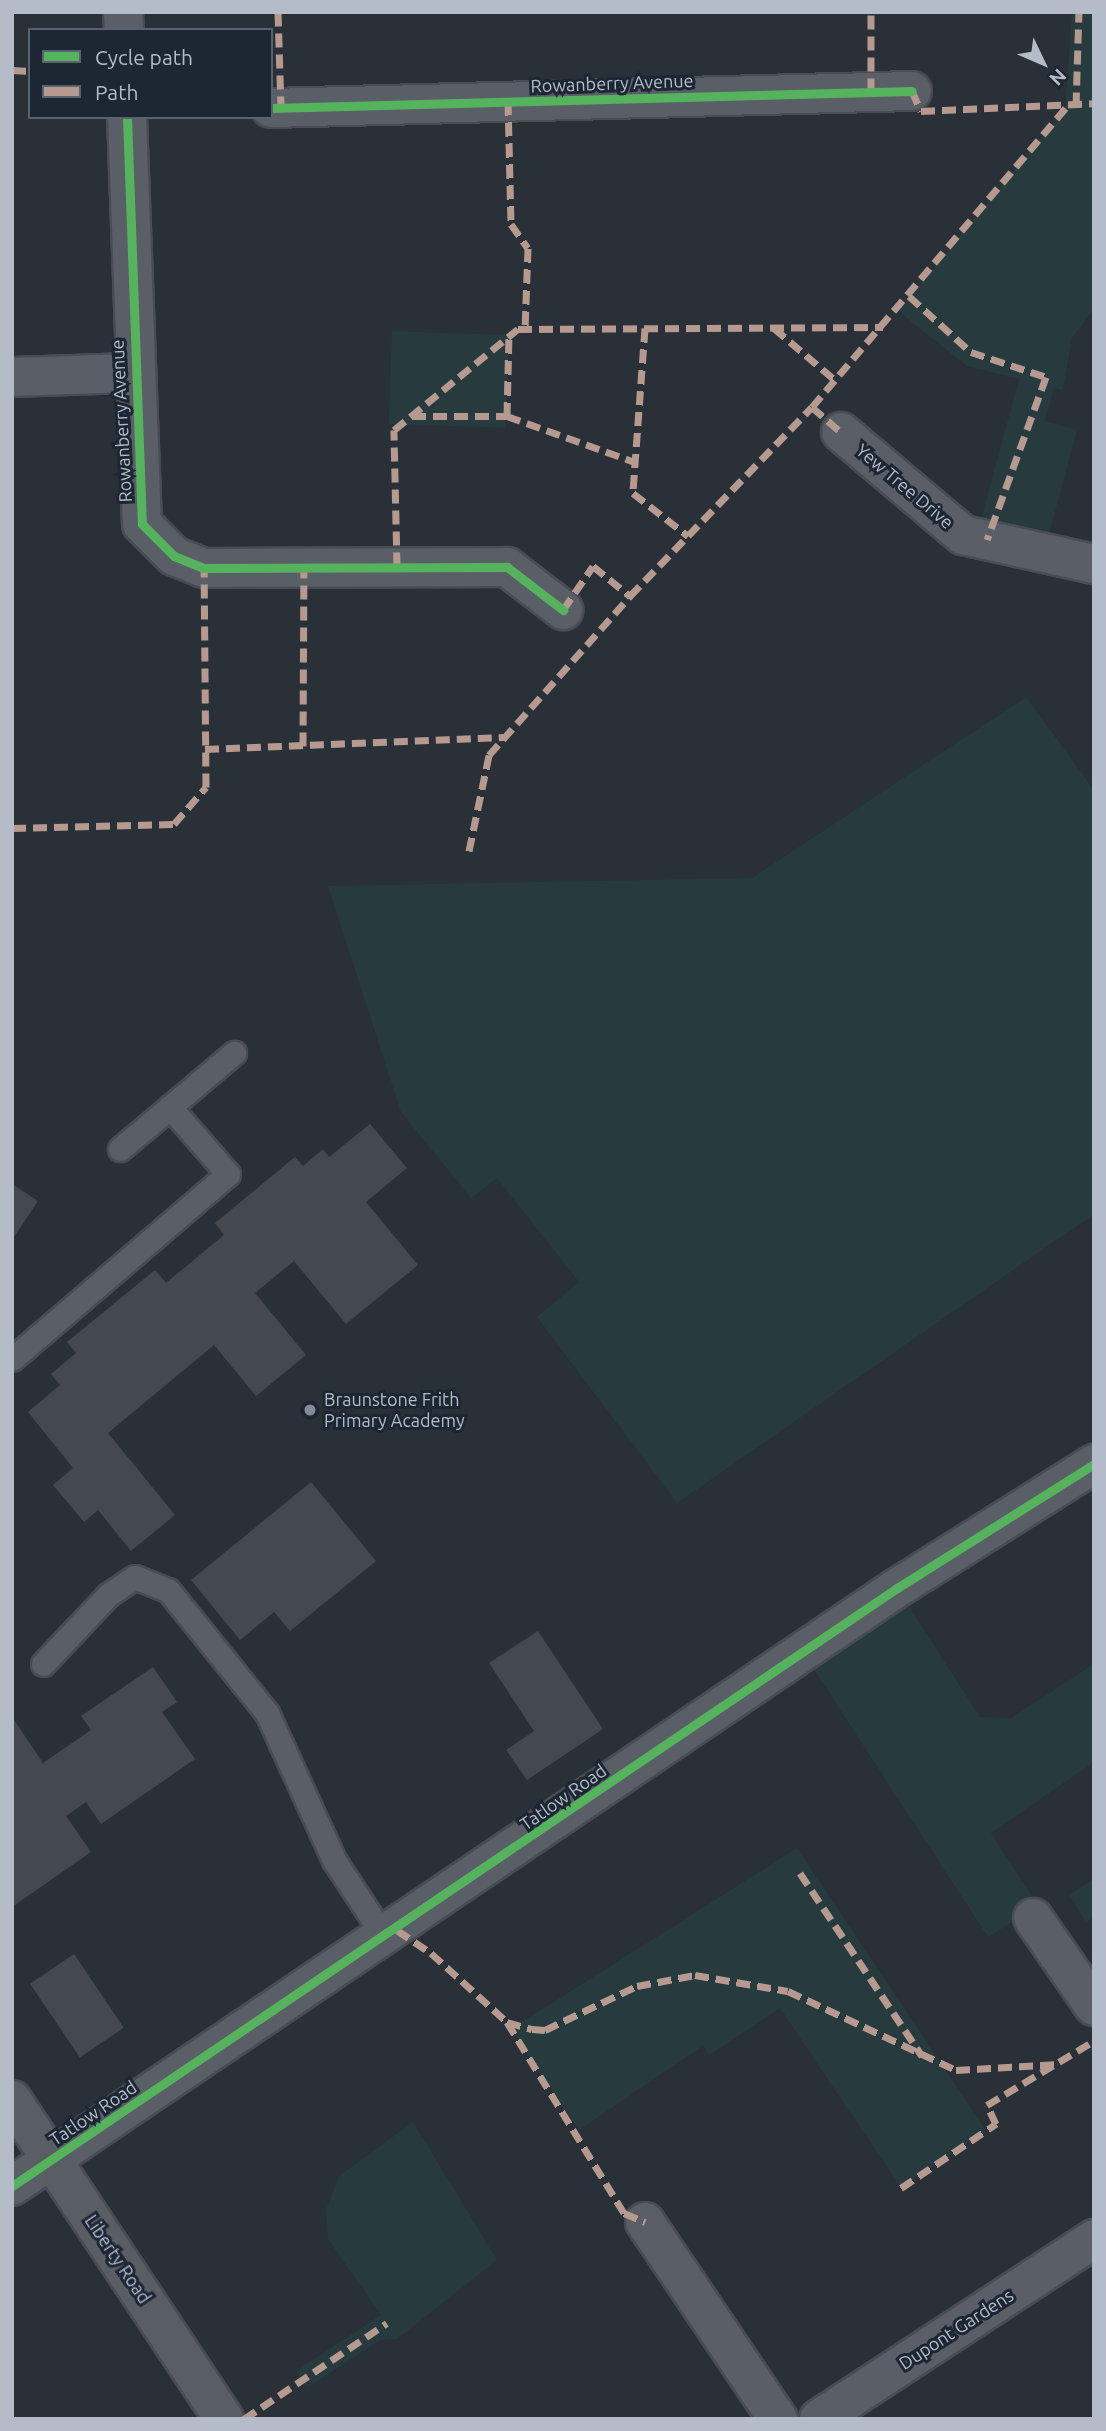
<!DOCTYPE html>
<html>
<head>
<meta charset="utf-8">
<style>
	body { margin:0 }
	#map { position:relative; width:1106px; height:2431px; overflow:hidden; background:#2a3038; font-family:Ubuntu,sans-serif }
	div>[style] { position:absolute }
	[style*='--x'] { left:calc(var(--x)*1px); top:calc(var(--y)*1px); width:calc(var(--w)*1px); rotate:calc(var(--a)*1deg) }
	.green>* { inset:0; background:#273a3e; transform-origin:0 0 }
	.building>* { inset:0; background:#444950; transform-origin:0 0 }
	.roads { filter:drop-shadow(2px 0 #484c53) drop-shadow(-2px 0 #484c53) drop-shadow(0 2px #484c53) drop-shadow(0 -2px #484c53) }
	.lane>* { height:23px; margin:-11.5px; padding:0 11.5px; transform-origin:11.5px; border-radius:11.5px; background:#5a5e66 }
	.street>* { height:38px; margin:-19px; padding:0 19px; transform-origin:19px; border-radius:19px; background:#5a5e66 }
	.secondary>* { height:38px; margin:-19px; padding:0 19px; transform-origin:19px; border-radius:19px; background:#595d64 }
	.quiet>* { height:7px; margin-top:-3.5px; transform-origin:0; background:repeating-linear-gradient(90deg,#b69a8f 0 14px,transparent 0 21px) }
	.cycleway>* { height:9px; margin:-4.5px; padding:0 4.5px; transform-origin:4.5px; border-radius:4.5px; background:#56b35d }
	.dots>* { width:19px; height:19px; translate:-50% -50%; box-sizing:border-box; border:4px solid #1d2633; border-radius:50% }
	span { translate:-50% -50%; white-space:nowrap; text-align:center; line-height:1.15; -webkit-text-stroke:6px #1d2633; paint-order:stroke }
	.street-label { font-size:18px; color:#b4bcc9 }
	.poi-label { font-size:18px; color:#b4bcc9 }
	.left { translate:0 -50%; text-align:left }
	.frame { position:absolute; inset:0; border:14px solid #b4bcc9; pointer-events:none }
	.legend { position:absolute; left:28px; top:28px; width:245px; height:91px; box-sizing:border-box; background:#1d2633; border:2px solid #59626f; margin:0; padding:9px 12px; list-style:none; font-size:21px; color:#b4bcc9 }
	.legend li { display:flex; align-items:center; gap:14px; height:35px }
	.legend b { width:35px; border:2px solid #59626f }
	.north { position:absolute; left:1008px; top:28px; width:70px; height:70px; -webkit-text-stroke:5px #1d2633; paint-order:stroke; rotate:134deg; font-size:19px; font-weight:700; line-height:28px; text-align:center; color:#b4bcc9 }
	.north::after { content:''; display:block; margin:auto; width:24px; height:32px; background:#b4bcc9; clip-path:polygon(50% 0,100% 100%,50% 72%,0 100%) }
</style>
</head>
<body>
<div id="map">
	<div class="green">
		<i style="clip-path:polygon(1072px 12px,1094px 12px,1094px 309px,1072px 338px,1063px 390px,1054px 388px,1045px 421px,1077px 430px,1044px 553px,976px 538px,1019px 379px,967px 366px,898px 311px,1065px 109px)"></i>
		<i style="left:392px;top:331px;width:117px;height:93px;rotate:2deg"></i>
		<i style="clip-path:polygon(1026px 697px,1094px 790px,1094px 1214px,677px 1503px,537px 1317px,579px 1282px,497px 1178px,471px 1198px,401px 1112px,328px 886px,752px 878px)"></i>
		<i style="clip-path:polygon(897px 1588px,980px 1717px,1011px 1718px,1094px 1664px,1094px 1762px,991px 1833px,1038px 1906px,988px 1937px,802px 1651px)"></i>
		<i style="clip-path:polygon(797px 1848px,986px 2131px,901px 2188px,780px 2008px,710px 2055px,703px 2046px,579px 2130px,511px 2029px)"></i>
		<i style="clip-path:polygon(1094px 1879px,1094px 1917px,1086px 1922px,1069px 1895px)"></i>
		<i style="clip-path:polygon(413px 2122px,497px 2260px,397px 2339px,380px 2340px,307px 2388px,296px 2371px,381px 2315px,328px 2239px,326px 2210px,339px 2176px)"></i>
	</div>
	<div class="building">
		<i style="clip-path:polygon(370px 1124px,407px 1168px,366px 1202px,418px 1265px,346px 1324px,294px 1261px,255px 1293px,306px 1355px,256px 1396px,214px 1345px,108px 1433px,175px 1515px,131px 1551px,98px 1510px,84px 1522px,53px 1485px,73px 1468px,28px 1412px,60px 1385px,51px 1374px,76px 1353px,67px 1342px,155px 1270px,166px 1283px,224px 1235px,215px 1223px,295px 1157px,303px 1166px,323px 1149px,329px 1157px)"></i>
		<i style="clip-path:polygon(12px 1184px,38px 1201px,12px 1240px)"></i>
		<i style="clip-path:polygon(311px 1482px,376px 1561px,290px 1631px,274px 1612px,240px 1640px,191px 1580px)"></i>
		<i style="clip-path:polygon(538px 1631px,603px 1729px,527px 1780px,506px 1750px,534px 1731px,489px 1663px)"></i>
		<i style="clip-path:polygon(153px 1667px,177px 1702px,162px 1712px,195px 1759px,101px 1824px,86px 1802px,66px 1816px,91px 1852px,12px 1907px,12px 1717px,43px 1763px,91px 1730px,81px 1716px)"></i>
		<i style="left:74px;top:1954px;width:89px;height:53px;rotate:56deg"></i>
	</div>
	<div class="roads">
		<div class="lane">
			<i style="--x:120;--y:1149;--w:65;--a:-40"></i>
			<i style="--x:12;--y:1359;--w:284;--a:-40.6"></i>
			<i style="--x:228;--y:1174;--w:89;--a:-130.9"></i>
			<i style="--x:170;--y:1107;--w:84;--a:-40.2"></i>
			<i style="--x:43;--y:1664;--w:95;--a:-46.7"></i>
			<i style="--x:108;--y:1595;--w:32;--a:-34"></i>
			<i style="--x:135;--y:1577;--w:35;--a:22"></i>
			<i style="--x:168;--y:1590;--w:158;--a:51.2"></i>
			<i style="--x:267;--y:1713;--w:162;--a:65.5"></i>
			<i style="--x:334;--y:1860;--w:93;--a:56.8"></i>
		</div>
		<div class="street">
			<i style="--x:123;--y:12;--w:18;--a:87"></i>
			<i style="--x:271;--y:108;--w:641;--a:-1.52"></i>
			<i style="--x:127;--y:117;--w:407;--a:87.9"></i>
			<i style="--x:142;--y:524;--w:45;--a:45"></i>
			<i style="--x:174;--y:556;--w:32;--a:22"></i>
			<i style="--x:204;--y:568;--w:303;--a:-0.2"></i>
			<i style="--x:507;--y:567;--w:71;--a:37.5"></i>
			<i style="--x:12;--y:377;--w:121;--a:-1.9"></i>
			<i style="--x:841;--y:432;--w:160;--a:40.2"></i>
			<i style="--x:963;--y:535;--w:134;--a:12.5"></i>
			<i style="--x:1033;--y:1918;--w:107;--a:55.3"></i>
			<i style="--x:12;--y:2186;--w:1068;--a:-34.05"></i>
			<i style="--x:897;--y:1588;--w:233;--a:-32.2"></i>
			<i style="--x:645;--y:2222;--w:238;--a:56"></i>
			<i style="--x:819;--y:2419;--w:329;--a:-33.2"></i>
		</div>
		<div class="secondary">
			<i style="--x:12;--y:2100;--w:383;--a:56.4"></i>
		</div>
	</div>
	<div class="quiet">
		<i style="--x:278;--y:12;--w:96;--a:88.2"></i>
		<i style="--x:12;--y:70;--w:18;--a:3"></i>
		<i style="--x:912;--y:91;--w:22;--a:66"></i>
		<i style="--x:921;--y:111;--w:173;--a:-2.6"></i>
		<i style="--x:871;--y:92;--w:80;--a:-90"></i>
		<i style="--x:508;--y:101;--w:123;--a:88.6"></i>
		<i style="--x:511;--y:224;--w:29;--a:55"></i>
		<i style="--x:528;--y:248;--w:81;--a:92.1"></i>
		<i style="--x:1076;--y:106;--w:94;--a:-88.2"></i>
		<i style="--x:909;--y:296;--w:84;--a:42.1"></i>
		<i style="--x:971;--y:352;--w:79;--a:18.4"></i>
		<i style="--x:1046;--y:377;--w:173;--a:109.9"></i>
		<i style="--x:645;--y:328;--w:165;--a:94.2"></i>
		<i style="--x:633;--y:493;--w:70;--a:38"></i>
		<i style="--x:774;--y:328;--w:80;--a:40.4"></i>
		<i style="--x:812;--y:407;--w:38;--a:41"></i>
		<i style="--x:412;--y:416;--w:95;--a:0"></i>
		<i style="--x:507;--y:416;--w:80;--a:-88.6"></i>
		<i style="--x:507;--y:416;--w:136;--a:19.8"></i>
		<i style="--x:397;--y:566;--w:136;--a:-91.3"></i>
		<i style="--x:394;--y:430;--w:160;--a:-39.2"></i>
		<i style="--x:518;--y:329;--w:365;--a:-0.3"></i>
		<i style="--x:563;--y:610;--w:53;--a:-55.7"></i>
		<i style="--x:593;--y:566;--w:48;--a:39"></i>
		<i style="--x:630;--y:596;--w:262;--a:-46.1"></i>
		<i style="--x:812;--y:407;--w:392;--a:-49.7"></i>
		<i style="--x:303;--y:746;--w:178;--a:-89.7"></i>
		<i style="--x:205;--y:749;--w:299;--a:-2.3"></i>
		<i style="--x:12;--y:828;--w:162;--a:-1.4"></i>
		<i style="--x:174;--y:824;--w:49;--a:-49.1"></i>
		<i style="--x:206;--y:787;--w:219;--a:-90.5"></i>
		<i style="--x:469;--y:851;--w:98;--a:-78.2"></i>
		<i style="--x:489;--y:755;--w:213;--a:-48.4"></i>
		<i style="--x:800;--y:1873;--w:220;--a:56.3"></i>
		<i style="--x:397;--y:1930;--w:41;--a:34.1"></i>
		<i style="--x:431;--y:1953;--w:103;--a:42.2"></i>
		<i style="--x:507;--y:2022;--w:26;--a:16"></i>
		<i style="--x:532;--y:2029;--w:13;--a:4"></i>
		<i style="--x:545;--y:2030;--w:102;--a:-25.6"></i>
		<i style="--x:637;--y:1986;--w:59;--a:-10.7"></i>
		<i style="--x:695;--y:1975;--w:94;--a:9.8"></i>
		<i style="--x:788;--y:1991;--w:186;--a:25.2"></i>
		<i style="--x:956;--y:2070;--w:103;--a:-3.3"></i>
		<i style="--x:507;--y:2022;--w:224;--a:58.5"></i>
		<i style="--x:624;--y:2213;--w:23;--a:23"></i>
		<i style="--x:901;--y:2188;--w:115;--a:-34"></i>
		<i style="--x:996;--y:2124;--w:21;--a:-115"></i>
		<i style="--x:987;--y:2105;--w:125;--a:-30.9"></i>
		<i style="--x:244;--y:2419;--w:172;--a:-33.9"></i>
	</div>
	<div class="cycleway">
		<i style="--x:271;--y:108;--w:641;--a:-1.52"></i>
		<i style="--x:127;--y:117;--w:407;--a:87.9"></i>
		<i style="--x:142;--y:524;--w:45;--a:45"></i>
		<i style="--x:174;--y:556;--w:32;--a:22"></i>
		<i style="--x:204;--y:568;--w:303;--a:-0.2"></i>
		<i style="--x:507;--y:567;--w:71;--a:37.5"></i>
		<i style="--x:12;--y:2186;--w:1068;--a:-34.05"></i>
		<i style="--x:897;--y:1588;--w:233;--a:-32.2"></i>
	</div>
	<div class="dots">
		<i style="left:310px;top:1410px;background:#848b96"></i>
	</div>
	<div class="street-label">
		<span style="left:612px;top:83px;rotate:-2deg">Rowanberry Avenue</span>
		<span style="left:121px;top:421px;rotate:-93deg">Rowanberry Avenue</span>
		<span style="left:905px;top:486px;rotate:40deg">Yew Tree Drive</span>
		<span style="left:563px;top:1797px;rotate:-35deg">Tatlow Road</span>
		<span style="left:93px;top:2113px;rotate:-34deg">Tatlow Road</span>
		<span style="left:118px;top:2259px;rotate:56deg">Liberty Road</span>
		<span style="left:956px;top:2329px;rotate:-33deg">Dupont Gardens</span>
	</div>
	<div class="poi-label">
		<span class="left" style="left:324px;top:1410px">Braunstone Frith<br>Primary Academy</span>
	</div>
	<div class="frame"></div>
	<ul class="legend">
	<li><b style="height:9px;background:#56b35d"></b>Cycle path</li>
	<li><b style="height:9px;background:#b69a8f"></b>Path</li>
	</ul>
	<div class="north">N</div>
</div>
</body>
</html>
